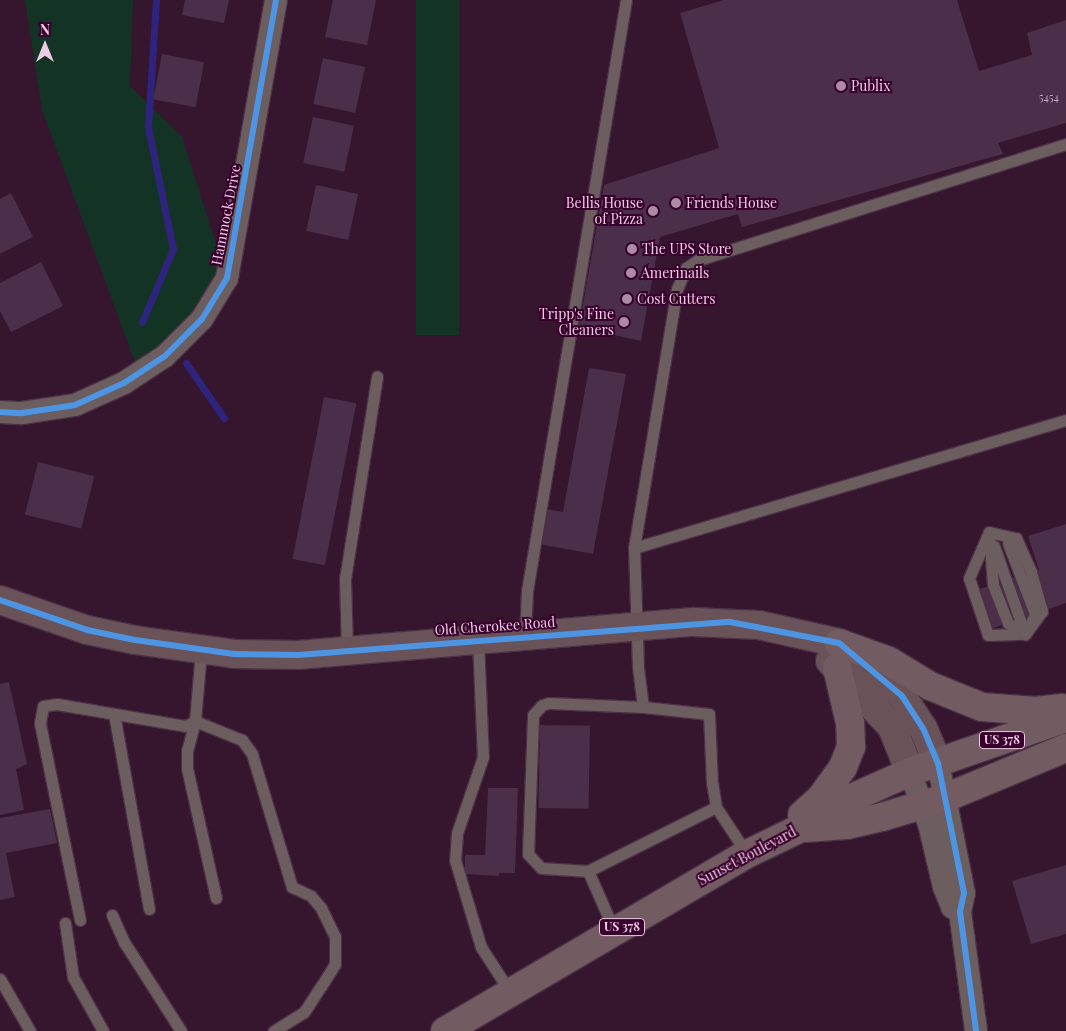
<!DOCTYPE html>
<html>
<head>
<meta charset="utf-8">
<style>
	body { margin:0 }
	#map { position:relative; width:1066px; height:1031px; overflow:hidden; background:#36152e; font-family:"Playfair Display",serif }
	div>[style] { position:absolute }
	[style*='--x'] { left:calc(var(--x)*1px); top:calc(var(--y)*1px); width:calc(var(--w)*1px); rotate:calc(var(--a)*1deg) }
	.green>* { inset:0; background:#133425; transform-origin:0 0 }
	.stream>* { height:7px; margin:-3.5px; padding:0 3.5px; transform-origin:3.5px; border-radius:3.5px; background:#2f247d }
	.building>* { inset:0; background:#4b2e4a; transform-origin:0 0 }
	.roads { filter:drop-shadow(1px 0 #4d3146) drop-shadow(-1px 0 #4d3146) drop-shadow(0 1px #4d3146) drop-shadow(0 -1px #4d3146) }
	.lane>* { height:11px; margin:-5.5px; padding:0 5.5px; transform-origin:5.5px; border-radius:5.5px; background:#6c5d5e }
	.street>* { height:22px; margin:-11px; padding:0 11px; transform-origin:11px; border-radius:11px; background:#6c5d5e }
	.secondary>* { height:28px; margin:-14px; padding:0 14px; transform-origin:14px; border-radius:14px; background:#695359 }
	.primary>* { height:28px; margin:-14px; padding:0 14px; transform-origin:14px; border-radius:14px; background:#725b61 }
	.cycleway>* { height:6px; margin:-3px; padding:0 3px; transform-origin:3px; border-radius:3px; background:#4d94e3 }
	.dots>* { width:14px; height:14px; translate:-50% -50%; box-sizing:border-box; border:2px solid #38002c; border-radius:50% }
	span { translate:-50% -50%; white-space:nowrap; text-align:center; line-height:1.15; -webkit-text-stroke:4px #38002c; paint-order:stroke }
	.number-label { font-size:11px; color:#c6a3bd }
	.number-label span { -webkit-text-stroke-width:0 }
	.shield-label span { padding:1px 4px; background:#38002c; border:1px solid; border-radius:4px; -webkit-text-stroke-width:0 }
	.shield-label { font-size:12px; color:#efcae3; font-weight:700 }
	.poi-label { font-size:14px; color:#efcae3 }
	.left { translate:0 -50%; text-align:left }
	.right { translate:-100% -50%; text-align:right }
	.street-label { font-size:14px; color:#efcae3 }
	.north { position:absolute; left:20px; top:20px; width:50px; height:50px; -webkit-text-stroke:4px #38002c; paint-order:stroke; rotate:0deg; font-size:14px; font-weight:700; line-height:20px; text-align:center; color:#efcae3 }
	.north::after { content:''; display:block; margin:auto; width:18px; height:22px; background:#efcae3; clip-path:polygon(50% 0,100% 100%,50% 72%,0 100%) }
</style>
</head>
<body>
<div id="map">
	<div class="green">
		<i style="clip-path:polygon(25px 0,133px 0,130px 86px,182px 137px,227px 278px,139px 373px,42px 110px)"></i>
		<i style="left:416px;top:0;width:43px;height:335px"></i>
	</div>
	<div class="stream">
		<i style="--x:142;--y:322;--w:79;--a:-67"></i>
		<i style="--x:173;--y:249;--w:125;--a:-101.6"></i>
		<i style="--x:148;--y:127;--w:127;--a:-86.4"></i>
		<i style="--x:186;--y:363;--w:67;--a:55.4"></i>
	</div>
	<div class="building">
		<i style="clip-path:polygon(185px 0,229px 0,224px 23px,182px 15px)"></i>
		<i style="clip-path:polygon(333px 0,376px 0,367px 45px,325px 37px)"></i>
		<i style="clip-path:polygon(724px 0,957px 0,979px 71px,1032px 55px,1027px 33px,1066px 20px,1066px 123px,998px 143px,1003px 154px,742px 227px,738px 214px,660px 237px,641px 341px,579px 327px,604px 185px,719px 148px,680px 13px)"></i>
		<i style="left:162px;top:54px;width:43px;height:46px;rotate:11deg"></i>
		<i style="left:323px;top:58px;width:43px;height:47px;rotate:12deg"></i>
		<i style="left:313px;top:117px;width:42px;height:47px;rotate:12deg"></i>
		<i style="left:316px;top:185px;width:43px;height:47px;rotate:12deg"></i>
		<i style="clip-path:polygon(11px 193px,33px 237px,0 254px,0 199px)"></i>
		<i style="clip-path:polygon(41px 262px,63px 306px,11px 332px,0 311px,0 283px)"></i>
		<i style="clip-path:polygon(589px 368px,626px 374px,593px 554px,539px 544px,546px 509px,563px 512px)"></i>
		<i style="left:324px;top:397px;width:33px;height:165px;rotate:11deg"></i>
		<i style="left:38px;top:462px;width:58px;height:54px;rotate:14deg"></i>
		<i style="clip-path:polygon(1066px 524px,1066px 603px,993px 628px,980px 589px,1039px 570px,1028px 536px)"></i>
		<i style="clip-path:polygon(9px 682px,27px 764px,16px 769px,24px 810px,0 815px,0 684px)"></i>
		<i style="left:540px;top:725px;width:50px;height:83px;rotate:1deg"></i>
		<i style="clip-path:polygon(488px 788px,518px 788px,515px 873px,499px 873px,499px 876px,465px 874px,465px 855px,485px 855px)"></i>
		<i style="clip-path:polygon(50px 809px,57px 843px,6px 853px,15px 897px,0 900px,0 818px)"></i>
		<i style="clip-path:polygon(1066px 865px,1066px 934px,1031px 944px,1012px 881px)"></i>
	</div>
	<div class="roads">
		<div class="lane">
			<i style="--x:989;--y:532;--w:50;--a:113.5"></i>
			<i style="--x:969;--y:578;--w:60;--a:71.6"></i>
			<i style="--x:988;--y:635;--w:37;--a:-2"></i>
			<i style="--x:989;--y:532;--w:28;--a:13"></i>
			<i style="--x:1016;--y:538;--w:37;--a:66"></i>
			<i style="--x:1031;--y:572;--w:41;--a:74.2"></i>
			<i style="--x:1042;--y:611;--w:29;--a:126"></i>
			<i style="--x:989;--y:534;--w:51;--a:85.5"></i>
			<i style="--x:993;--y:585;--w:41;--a:68.5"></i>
			<i style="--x:1008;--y:623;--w:20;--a:33"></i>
			<i style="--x:1008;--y:543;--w:76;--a:69.2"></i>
			<i style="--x:1035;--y:614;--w:10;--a:114"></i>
			<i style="--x:994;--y:546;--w:93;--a:70.6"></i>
			<i style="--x:634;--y:548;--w:451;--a:-16.5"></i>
			<i style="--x:525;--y:637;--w:46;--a:-87.5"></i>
			<i style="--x:527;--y:591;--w:599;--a:-80.49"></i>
			<i style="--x:478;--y:640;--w:117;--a:87.6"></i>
			<i style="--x:483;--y:757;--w:80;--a:108.9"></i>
			<i style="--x:457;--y:833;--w:27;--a:94"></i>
			<i style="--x:455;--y:860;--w:91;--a:73.4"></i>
			<i style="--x:481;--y:947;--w:54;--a:57.2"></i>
			<i style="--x:347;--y:650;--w:71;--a:-91.6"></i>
			<i style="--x:345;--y:579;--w:205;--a:-81"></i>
			<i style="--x:114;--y:714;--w:198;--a:79.8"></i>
			<i style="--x:747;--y:854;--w:56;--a:-123.4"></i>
			<i style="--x:716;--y:807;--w:24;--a:-99"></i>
			<i style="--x:712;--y:783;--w:69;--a:-92.5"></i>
			<i style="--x:709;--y:714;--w:66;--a:-173.9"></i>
			<i style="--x:643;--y:707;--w:40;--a:-97.1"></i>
			<i style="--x:638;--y:667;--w:119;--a:-91.9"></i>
			<i style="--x:634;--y:548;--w:263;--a:-80.6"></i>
			<i style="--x:677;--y:289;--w:23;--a:-67"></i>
			<i style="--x:686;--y:268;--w:14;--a:-34"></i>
			<i style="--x:698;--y:260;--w:386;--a:-17.5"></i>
			<i style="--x:588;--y:871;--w:47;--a:-176.3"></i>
			<i style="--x:541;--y:868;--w:19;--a:-133"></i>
			<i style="--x:528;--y:854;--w:139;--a:-87.9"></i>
			<i style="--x:533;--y:715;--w:13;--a:-48"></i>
			<i style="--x:542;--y:705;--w:7;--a:-16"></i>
			<i style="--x:549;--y:703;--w:94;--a:2.4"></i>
			<i style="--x:216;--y:898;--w:133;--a:-102.6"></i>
			<i style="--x:187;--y:768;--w:17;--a:-90"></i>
			<i style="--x:187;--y:751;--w:31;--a:-75"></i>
			<i style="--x:195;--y:721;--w:51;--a:22"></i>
			<i style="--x:242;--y:740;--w:17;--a:54"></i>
			<i style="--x:252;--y:754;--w:139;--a:73.3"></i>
			<i style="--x:292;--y:887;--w:21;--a:25"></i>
			<i style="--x:311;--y:896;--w:16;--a:50"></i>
			<i style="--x:321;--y:908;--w:32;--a:64"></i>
			<i style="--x:335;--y:937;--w:27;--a:90"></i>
			<i style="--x:335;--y:964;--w:26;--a:122"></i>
			<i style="--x:321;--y:986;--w:31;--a:123"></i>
			<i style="--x:304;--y:1012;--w:36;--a:148"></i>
			<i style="--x:112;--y:915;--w:30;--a:66"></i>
			<i style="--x:124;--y:942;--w:106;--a:57.4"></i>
			<i style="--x:80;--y:920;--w:201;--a:-101.5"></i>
			<i style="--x:40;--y:723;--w:17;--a:-80"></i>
			<i style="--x:43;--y:706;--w:14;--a:-8"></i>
			<i style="--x:57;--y:704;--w:131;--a:9.7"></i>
			<i style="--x:186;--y:726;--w:10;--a:-29"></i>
			<i style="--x:195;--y:721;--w:70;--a:-85.1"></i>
			<i style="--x:65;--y:923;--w:55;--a:81.6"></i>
			<i style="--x:73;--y:977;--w:62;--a:60.9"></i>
			<i style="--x:615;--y:932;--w:67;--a:-113.9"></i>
			<i style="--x:588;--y:871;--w:143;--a:-26.6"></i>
			<i style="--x:0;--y:979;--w:60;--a:60"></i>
		</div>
		<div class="street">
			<i style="--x:0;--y:412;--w:22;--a:3"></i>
			<i style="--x:22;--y:413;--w:54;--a:-8.6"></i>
			<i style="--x:75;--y:405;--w:54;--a:-24.2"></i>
			<i style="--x:124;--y:383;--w:49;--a:-33.4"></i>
			<i style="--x:165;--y:356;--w:52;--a:-45"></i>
			<i style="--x:202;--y:319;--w:48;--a:-58.6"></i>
			<i style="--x:227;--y:278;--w:282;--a:-80"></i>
			<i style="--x:938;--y:763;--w:133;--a:78.7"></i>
			<i style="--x:964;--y:893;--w:19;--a:102"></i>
			<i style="--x:960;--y:912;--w:120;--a:82.3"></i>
			<i style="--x:910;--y:772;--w:55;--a:69.9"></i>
			<i style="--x:929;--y:824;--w:65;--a:76.6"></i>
			<i style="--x:944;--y:887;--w:22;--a:68"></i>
			<i style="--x:952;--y:907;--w:9;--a:32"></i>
		</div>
		<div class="secondary">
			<i style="--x:0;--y:600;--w:92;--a:19"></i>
			<i style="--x:87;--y:630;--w:49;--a:11.8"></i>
			<i style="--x:135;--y:640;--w:100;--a:8"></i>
			<i style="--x:234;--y:654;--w:64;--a:0.9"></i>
			<i style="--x:298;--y:655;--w:396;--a:-4.8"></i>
			<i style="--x:693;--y:622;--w:66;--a:2.6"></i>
			<i style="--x:759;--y:625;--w:82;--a:12.7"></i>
			<i style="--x:839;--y:643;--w:82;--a:40.1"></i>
			<i style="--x:902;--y:696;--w:38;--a:57"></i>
			<i style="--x:923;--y:728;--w:38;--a:67"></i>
			<i style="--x:830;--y:661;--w:91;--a:46.8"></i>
			<i style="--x:892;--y:727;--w:48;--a:68.2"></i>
		</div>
		<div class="primary">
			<i style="--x:839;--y:643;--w:53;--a:19.8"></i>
			<i style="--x:889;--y:661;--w:48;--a:31.4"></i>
			<i style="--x:930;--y:686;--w:56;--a:22"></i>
			<i style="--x:982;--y:707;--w:54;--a:4.2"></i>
			<i style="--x:1036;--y:711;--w:26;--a:-7"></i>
			<i style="--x:802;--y:815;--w:24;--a:-42"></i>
			<i style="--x:820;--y:799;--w:39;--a:-54"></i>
			<i style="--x:843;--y:767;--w:22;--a:-68"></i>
			<i style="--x:851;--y:747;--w:24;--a:-92"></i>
			<i style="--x:850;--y:723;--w:57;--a:-103.1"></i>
			<i style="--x:805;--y:828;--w:42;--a:-4.1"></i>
			<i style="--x:847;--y:825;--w:36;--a:-13"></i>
			<i style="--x:882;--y:817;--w:66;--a:-16.8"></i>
			<i style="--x:945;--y:798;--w:131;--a:-22.5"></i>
			<i style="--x:445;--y:1031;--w:350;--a:-30.4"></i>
			<i style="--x:747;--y:854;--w:60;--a:-25.7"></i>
			<i style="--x:801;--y:828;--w:42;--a:-33.3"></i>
			<i style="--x:836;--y:805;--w:81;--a:-24"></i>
			<i style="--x:910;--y:772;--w:165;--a:-19.1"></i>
		</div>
	</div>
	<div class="cycleway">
		<i style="--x:0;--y:412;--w:22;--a:3"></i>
		<i style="--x:22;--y:413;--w:54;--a:-8.6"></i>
		<i style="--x:75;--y:405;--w:54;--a:-24.2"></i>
		<i style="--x:124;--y:383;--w:49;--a:-33.4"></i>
		<i style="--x:165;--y:356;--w:52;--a:-45"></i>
		<i style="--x:202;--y:319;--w:48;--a:-58.6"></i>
		<i style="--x:227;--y:278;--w:282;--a:-80"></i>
		<i style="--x:0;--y:600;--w:92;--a:19"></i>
		<i style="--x:87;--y:630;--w:49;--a:11.8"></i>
		<i style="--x:135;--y:640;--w:100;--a:8"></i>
		<i style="--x:234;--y:654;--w:64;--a:0.9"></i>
		<i style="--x:298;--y:655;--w:433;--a:-4.4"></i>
		<i style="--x:730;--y:622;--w:111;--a:10.9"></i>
		<i style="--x:839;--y:643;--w:82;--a:40.1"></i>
		<i style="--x:902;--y:696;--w:38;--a:57"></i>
		<i style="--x:923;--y:728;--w:38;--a:67"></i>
		<i style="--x:938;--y:763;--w:133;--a:78.7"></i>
		<i style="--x:964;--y:893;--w:19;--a:102"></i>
		<i style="--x:960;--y:912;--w:120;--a:82.3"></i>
	</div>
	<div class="dots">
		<i style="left:841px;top:86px;background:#ae8ba4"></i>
		<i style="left:676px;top:203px;background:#ae8ba4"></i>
		<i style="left:653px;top:211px;background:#ae8ba4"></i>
		<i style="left:632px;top:249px;background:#ae8ba4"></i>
		<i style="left:631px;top:273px;background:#ae8ba4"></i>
		<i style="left:627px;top:299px;background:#ae8ba4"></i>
		<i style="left:624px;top:322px;background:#ae8ba4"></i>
	</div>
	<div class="number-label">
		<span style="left:1049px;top:97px">5454</span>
	</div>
	<div class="shield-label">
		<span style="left:1002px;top:740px">US 378</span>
		<span style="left:622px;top:927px">US 378</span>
	</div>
	<div class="poi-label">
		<span class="left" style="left:851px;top:86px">Publix</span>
		<span class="right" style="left:643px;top:211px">Bellis House<br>of Pizza</span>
		<span class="left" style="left:686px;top:203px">Friends House</span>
		<span class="left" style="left:642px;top:249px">The UPS Store</span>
		<span class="left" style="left:641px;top:273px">Amerinails</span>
		<span class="left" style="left:637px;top:299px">Cost Cutters</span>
		<span class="right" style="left:614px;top:322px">Tripp's Fine<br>Cleaners</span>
	</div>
	<div class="street-label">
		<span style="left:226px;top:215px;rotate:-79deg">Hammock Drive</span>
		<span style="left:495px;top:626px;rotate:-4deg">Old Cherokee Road</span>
		<span style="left:747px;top:856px;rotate:-28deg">Sunset Boulevard</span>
	</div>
	<div class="north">N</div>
</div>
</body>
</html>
